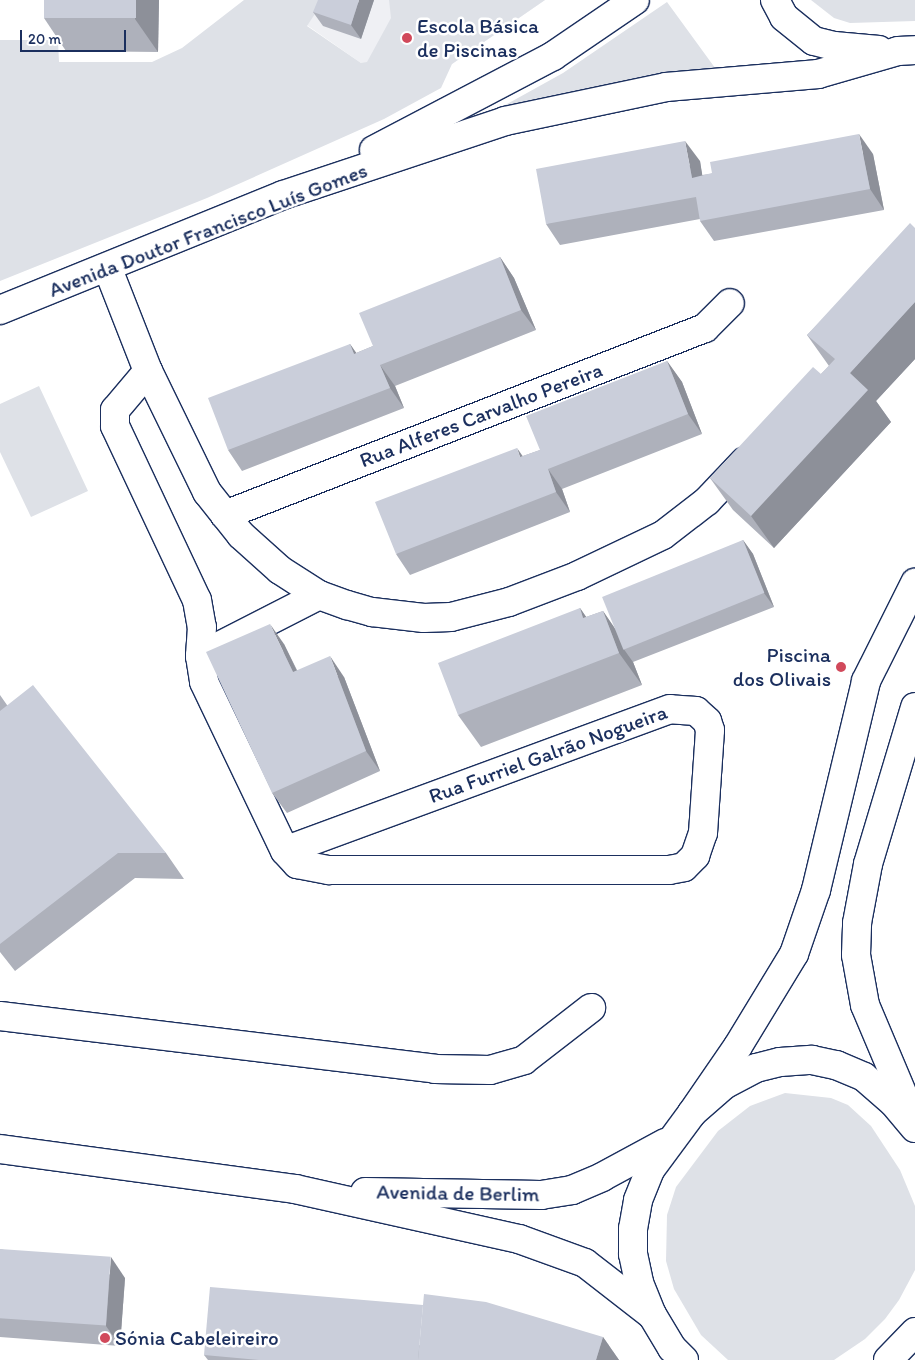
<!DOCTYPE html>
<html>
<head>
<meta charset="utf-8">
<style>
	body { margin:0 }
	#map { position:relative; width:915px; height:1360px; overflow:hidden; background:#fff; font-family:Itim,sans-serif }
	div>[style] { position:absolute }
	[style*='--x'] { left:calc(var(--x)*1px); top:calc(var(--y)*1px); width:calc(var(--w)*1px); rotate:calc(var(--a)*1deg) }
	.built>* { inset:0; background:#eff0f4 }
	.green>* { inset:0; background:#dee1e7 }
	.roads { filter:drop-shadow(1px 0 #1b2f5e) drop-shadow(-1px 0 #1b2f5e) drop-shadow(0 1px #1b2f5e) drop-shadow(0 -1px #1b2f5e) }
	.minor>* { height:28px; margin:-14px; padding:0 14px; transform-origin:14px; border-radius:14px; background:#fff }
	.major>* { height:28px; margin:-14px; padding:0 14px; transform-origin:14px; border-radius:14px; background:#fff }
	.wall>* { inset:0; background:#aeb1bb }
	.shaded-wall>* { inset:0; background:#8d9099 }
	.building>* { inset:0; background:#caceda; transform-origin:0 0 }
	.dots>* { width:14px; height:14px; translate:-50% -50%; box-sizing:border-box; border:2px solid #fff; border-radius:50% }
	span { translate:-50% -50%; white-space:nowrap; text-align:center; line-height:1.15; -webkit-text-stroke:5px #fff; paint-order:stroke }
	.poi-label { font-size:21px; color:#1b2f5e }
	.left { translate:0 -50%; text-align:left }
	.right { translate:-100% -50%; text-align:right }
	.street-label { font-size:21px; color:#1b2f5e }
	.scale { position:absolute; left:20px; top:30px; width:106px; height:22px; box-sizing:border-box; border:2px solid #1b2f5e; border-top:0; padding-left:6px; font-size:15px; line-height:18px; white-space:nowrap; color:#1b2f5e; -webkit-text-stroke:4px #fff; paint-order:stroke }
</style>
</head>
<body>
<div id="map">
	<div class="built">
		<i style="clip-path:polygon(271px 0,545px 0,452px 64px,361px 63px)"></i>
	</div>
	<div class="green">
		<i style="clip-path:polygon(244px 0,324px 0,307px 26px,361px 63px,367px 62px,391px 18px,389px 0,545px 0,452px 64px,441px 88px,384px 119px,207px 198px,0 281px,0 40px,58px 40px,59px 62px,152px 62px,182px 48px)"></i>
		<i style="clip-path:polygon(811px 0,915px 0,915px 21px,850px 23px,834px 18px)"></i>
		<i style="clip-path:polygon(667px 2px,718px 72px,498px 109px,563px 73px)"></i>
		<i style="clip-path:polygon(39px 386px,88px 491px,31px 517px,0 452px,0 404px)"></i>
		<i style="clip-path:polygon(785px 1093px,831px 1098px,848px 1105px,871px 1126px,900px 1170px,915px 1206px,915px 1270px,899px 1300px,885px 1319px,865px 1339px,834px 1360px,728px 1360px,701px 1335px,674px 1289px,666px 1261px,667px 1215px,676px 1187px,718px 1131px,750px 1106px)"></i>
	</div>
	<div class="roads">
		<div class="minor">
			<i style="--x:108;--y:269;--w:110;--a:68.6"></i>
			<i style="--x:148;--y:371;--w:135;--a:64"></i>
			<i style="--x:207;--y:492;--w:55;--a:51.7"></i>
			<i style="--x:241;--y:535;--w:52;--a:41.9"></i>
			<i style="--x:280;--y:570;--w:46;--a:32.7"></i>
			<i style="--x:319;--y:595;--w:30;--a:20"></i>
			<i style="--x:347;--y:605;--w:26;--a:16"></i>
			<i style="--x:372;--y:612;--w:52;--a:6.6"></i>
			<i style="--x:424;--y:618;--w:27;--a:-2"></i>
			<i style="--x:451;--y:617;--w:60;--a:-14.5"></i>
			<i style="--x:509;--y:602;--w:73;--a:-20.9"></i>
			<i style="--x:577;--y:576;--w:95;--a:-25.5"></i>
			<i style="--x:663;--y:535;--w:56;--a:-37.7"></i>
			<i style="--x:707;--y:501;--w:54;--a:-46.5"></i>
			<i style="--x:148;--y:371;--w:51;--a:130.2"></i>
			<i style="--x:115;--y:410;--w:16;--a:90"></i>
			<i style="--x:115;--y:426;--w:192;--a:64.8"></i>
			<i style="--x:197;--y:600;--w:27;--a:80"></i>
			<i style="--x:202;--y:627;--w:29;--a:94"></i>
			<i style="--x:200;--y:656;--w:26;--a:81"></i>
			<i style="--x:204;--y:682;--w:187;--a:64.4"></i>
			<i style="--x:285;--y:851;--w:18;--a:47"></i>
			<i style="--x:297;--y:864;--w:33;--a:11"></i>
			<i style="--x:329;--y:870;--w:340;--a:0"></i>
			<i style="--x:669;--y:870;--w:15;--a:-11"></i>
			<i style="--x:684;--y:867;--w:16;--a:-45"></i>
			<i style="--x:695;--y:856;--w:24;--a:-71"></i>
			<i style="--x:703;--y:833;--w:103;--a:-86.1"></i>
			<i style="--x:710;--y:730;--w:9;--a:-108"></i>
			<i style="--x:707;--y:721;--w:15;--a:-138"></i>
			<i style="--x:696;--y:711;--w:26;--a:-176"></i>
			<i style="--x:670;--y:709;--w:410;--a:159.8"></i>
			<i style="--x:225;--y:515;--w:515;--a:-21.29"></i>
			<i style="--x:705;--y:328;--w:35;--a:-45"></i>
			<i style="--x:200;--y:656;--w:134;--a:-27.1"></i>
			<i style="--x:0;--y:1016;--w:438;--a:6.9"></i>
			<i style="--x:435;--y:1069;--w:55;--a:1"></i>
			<i style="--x:490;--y:1070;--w:35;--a:-16"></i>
			<i style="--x:524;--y:1060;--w:85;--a:-37.8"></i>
		</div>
		<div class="major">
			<i style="--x:775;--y:0;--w:19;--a:62"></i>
			<i style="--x:784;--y:17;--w:38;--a:39"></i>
			<i style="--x:814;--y:41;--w:21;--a:14"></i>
			<i style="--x:834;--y:46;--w:45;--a:5.1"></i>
			<i style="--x:374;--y:150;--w:202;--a:-27.7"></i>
			<i style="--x:553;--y:56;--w:99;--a:-34.3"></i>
			<i style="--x:0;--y:310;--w:305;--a:-22.1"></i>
			<i style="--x:283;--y:195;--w:234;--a:-18.4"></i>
			<i style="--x:505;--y:121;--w:165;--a:-11.9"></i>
			<i style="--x:666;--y:87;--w:153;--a:-4.9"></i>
			<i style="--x:818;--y:74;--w:83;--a:-16"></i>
			<i style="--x:898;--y:51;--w:17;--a:-3"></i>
			<i style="--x:692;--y:1113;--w:81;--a:-55.5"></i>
			<i style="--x:738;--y:1046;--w:108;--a:-58.7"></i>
			<i style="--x:794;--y:954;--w:68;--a:-71"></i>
			<i style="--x:816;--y:890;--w:215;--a:-76.5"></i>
			<i style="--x:866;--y:681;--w:110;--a:-63.4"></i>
			<i style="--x:911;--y:1114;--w:118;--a:-112.9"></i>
			<i style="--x:865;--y:1005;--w:51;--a:-100.2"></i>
			<i style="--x:856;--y:955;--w:32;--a:-88"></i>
			<i style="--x:857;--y:923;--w:60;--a:-79.4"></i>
			<i style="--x:868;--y:864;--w:164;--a:-73.3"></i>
			<i style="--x:0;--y:1149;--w:298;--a:7.7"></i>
			<i style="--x:295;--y:1189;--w:230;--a:12.6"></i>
			<i style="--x:519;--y:1239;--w:70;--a:20"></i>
			<i style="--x:585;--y:1263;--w:85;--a:37.8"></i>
			<i style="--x:365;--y:1192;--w:176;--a:1"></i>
			<i style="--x:541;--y:1195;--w:31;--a:-9"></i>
			<i style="--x:572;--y:1190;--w:33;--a:-23"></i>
			<i style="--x:602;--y:1177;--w:72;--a:-28.4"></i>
			<i style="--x:684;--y:1360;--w:17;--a:-135"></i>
			<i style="--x:672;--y:1348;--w:39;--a:-121"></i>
			<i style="--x:652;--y:1315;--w:35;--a:-112"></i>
			<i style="--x:639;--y:1282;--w:29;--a:-102"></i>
			<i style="--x:633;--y:1254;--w:25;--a:-90"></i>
			<i style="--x:633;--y:1229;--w:29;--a:-80"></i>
			<i style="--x:638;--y:1200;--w:32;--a:-68"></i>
			<i style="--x:650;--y:1170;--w:71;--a:-53.6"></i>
			<i style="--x:692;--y:1113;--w:43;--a:-41.2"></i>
			<i style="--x:724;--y:1085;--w:36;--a:-28"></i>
			<i style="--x:756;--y:1068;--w:25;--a:-14"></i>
			<i style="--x:780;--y:1062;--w:32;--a:-4"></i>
			<i style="--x:812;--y:1060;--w:25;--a:12"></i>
			<i style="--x:836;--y:1065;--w:30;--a:23"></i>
			<i style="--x:864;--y:1077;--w:38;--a:41"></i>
			<i style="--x:893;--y:1102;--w:34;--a:50"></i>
			<i style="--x:888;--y:1360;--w:39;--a:-46"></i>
		</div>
	</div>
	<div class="wall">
		<i style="clip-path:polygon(44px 0,159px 0,158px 52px,66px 51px,44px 18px)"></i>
		<i style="clip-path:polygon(374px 0,361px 39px,323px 26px,313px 12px)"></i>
		<i style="clip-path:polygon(873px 154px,884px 210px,714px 241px,700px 221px,700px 219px,560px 245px,546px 224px,700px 161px,702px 175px)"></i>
		<i style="clip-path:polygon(915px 228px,915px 359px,876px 401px,891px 422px,774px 548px,733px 510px,710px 478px,821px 374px,829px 366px,807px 335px)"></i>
		<i style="clip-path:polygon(500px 257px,514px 278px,536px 330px,395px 386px,404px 408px,242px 471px,228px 450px,350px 344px,356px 353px,373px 346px)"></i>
		<i style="clip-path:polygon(667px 361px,682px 382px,702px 434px,562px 489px,570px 512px,410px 575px,396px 554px,523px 456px,540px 450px)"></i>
		<i style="clip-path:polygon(743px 540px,753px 554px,774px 607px,633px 662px,642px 685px,481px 747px,458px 715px,580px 608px,586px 617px,603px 611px,615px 629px)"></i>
		<i style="clip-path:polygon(284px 644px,297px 670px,344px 677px,380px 771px,287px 813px,272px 793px)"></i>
		<i style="clip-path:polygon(0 695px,7px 705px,166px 853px,184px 879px,135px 878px,15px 971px,0 952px)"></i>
		<i style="clip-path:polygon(0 1249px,125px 1278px,120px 1346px,0 1337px)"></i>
		<i style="clip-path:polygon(603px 1337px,619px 1360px,208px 1360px,204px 1355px)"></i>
	</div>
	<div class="shaded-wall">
		<i style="clip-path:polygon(136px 0,159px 0,158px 52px,135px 19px)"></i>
		<i style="clip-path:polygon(359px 0,374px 0,361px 39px,351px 25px)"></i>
		<i style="clip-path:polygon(859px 134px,873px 154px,884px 210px,870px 189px)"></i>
		<i style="clip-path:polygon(685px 141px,700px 161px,706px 198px,692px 178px)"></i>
		<i style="clip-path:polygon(500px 257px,514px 278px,536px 330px,521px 310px)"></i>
		<i style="clip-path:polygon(915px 302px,915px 359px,876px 401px,891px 422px,774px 548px,751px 516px,850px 373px)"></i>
		<i style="clip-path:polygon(350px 344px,364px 364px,354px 354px)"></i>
		<i style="clip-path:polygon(667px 361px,682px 382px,702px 434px,688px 414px)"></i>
		<i style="clip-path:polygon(380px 365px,395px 386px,404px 408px,390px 388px)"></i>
		<i style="clip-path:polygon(517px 448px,531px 468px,520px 457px)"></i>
		<i style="clip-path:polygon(548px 469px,562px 489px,570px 512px,556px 492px)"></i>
		<i style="clip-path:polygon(743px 540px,753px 554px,774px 607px,764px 593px)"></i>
		<i style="clip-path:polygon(580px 608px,602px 640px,583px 618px)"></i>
		<i style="clip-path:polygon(603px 611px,625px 643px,623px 648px,633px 662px,642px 685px,619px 653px)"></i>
		<i style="clip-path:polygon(270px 624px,284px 644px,307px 692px,293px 672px)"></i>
		<i style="clip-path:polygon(330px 656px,344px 677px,380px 771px,366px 751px)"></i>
		<i style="clip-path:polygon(111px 1257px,125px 1278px,120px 1346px,106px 1326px)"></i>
		<i style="clip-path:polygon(603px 1337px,619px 1360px,596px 1360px)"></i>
	</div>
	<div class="building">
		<i style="left:44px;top:0;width:92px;height:18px"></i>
		<i style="clip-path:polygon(318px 0,359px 0,351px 25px,313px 12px)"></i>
		<i style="clip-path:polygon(859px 134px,870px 189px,700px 221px,696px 197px,546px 224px,536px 169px,685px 141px,692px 178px,712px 173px,710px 162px)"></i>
		<i style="clip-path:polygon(910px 223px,915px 228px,915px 302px,850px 373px,868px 390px,751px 516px,710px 478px,813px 367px,821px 374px,835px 359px,807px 335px)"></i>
		<i style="clip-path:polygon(500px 257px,521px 310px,380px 365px,390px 388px,228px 450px,208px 398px,350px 344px,354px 354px,373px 346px,359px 313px)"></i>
		<i style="clip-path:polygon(667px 361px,688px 414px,548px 469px,556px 492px,396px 554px,375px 502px,517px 448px,520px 457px,540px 450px,526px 416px)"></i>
		<i style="left:743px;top:540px;width:57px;height:152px;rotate:68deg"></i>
		<i style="clip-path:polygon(580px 608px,583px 618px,603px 611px,619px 653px,458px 715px,438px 663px)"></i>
		<i style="clip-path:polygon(270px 624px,293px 672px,330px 656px,366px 751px,272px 793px,206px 652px)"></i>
		<i style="clip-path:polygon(33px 685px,166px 853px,118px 853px,0 944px,0 711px)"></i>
		<i style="left:0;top:1249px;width:111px;height:69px;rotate:4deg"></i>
		<i style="clip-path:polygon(210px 1287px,423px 1305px,418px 1360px,259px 1360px,204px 1355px)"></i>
		<i style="clip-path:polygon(424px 1294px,486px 1302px,603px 1337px,596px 1360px,418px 1360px)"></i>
	</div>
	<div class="dots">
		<i style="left:407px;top:38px;background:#d1495b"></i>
		<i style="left:841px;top:667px;background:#d1495b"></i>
		<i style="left:105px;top:1338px;background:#d1495b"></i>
	</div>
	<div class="poi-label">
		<span class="left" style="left:417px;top:38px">Escola Básica<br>de Piscinas</span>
		<span class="right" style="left:831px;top:667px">Piscina<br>dos Olivais</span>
		<span class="left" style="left:115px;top:1338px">Sónia Cabeleireiro</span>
	</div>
	<div class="street-label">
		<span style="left:208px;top:230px;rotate:-21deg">Avenida Doutor Francisco Luís Gomes</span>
		<span style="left:481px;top:415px;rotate:-21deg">Rua Alferes Carvalho Pereira</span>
		<span style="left:548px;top:754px;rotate:-20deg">Rua Furriel Galrão Nogueira</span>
		<span style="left:458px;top:1193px;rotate:1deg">Avenida de Berlim</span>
	</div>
	<div class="scale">20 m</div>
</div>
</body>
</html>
